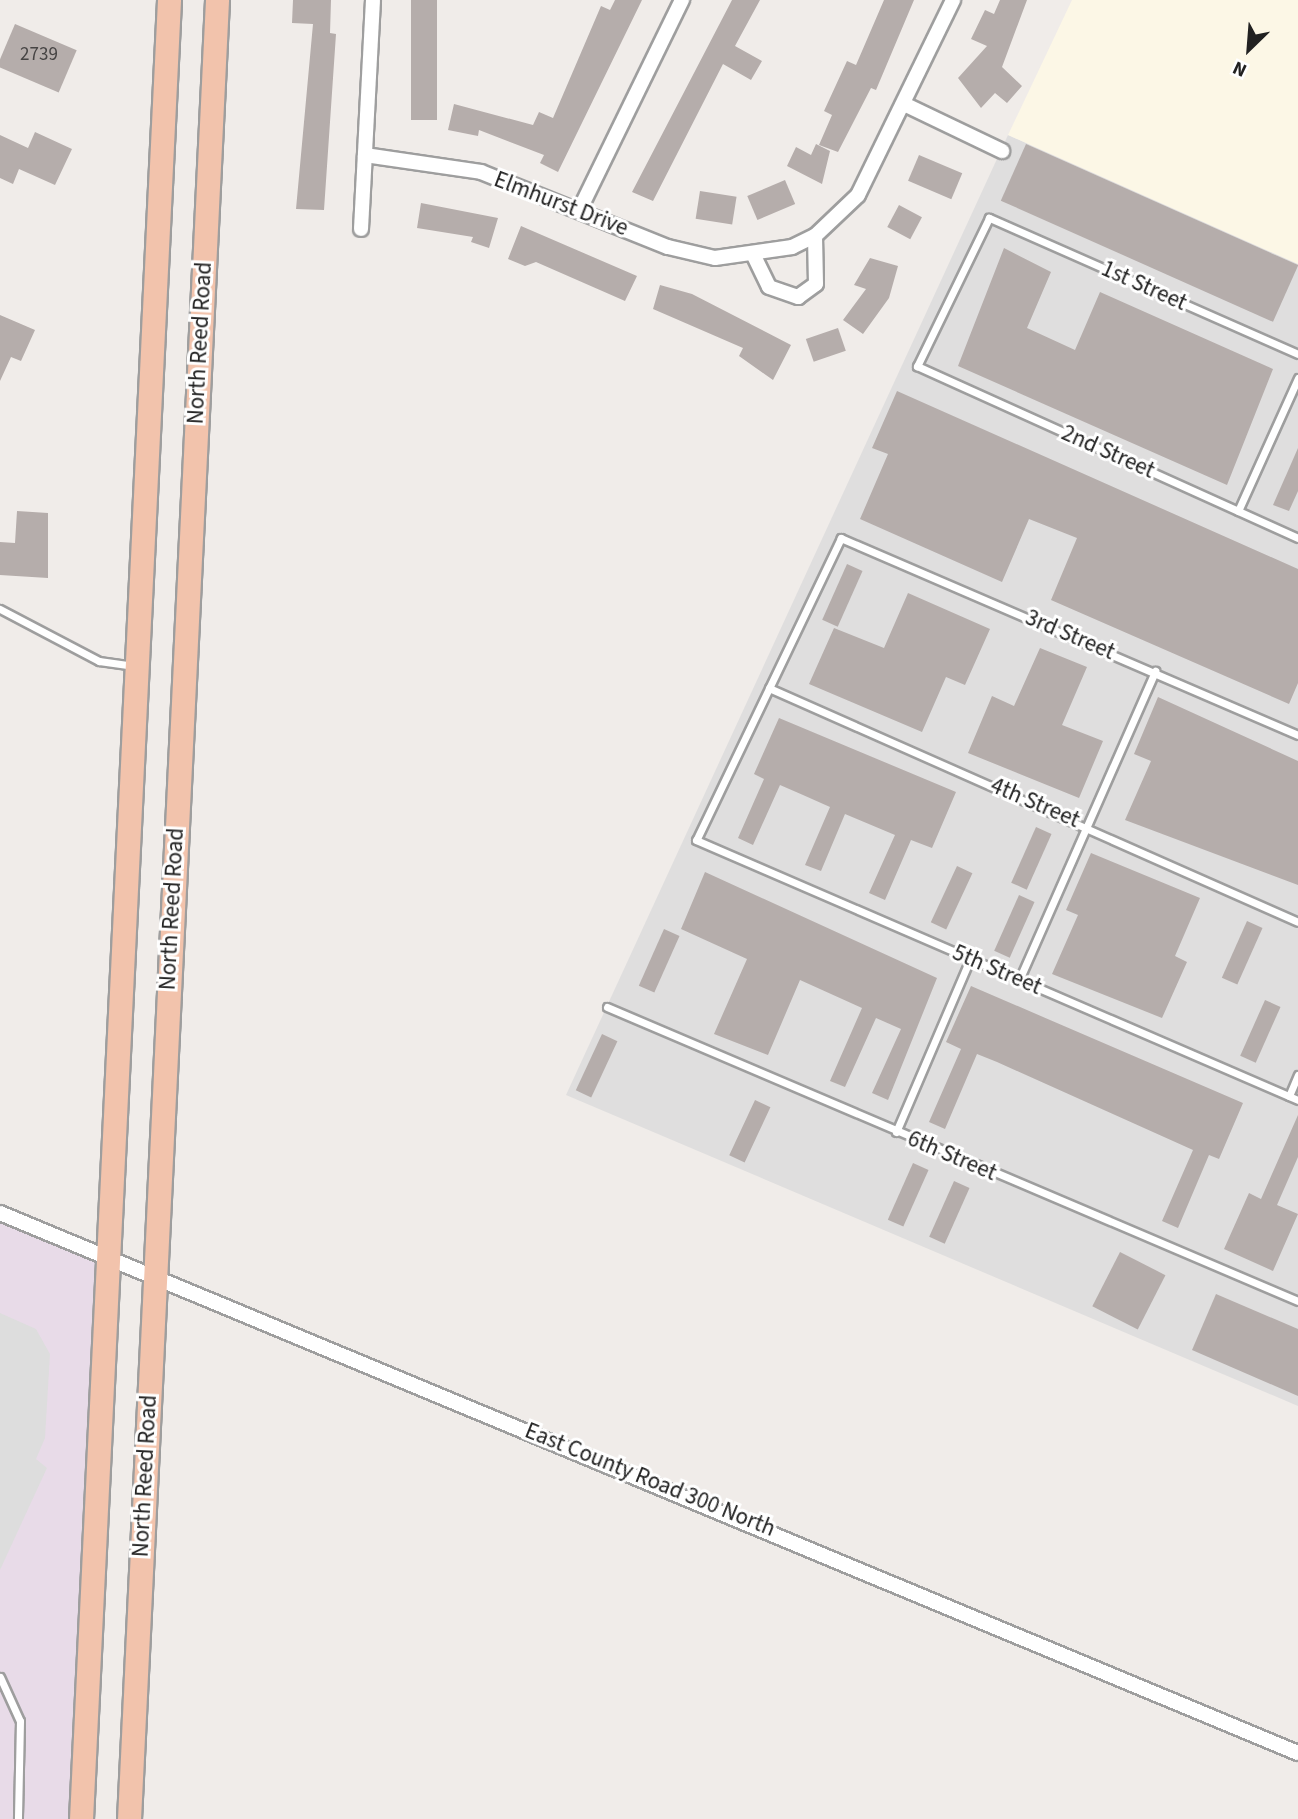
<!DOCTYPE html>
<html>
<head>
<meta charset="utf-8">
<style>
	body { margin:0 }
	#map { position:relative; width:1298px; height:1819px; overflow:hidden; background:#f0ece9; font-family:"Source Sans 3",sans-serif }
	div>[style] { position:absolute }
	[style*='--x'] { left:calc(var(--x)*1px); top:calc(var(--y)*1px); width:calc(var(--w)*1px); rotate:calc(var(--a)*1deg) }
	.residential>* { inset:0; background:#dfdede }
	.industrial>* { inset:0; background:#e8dbe8 }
	.education>* { inset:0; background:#fcf7e6 }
	.parking>* { inset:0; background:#ddd }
	.building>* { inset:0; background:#b5adab; transform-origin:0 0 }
	.roads { filter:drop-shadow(2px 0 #9e9e9e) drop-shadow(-2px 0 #9e9e9e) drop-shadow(0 2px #9e9e9e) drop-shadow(0 -2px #9e9e9e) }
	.lane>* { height:7px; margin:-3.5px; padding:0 3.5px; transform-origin:3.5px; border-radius:3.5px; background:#fff }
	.street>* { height:14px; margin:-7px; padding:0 7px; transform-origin:7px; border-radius:7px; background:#fff }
	.primary>* { height:23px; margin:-11.5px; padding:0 11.5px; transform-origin:11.5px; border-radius:11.5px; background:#f2c3ac }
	span { translate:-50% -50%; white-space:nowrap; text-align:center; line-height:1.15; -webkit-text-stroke:6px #fff; paint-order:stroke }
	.number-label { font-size:19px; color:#464444 }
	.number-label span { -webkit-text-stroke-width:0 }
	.street-label { font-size:23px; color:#212121 }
	.north { position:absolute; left:1214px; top:14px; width:70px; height:70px; -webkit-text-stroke:5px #fff; paint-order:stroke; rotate:205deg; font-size:19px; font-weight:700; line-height:28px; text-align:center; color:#212121 }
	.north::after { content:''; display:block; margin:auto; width:24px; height:32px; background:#212121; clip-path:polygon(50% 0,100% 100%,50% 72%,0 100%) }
</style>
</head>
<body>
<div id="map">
	<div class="residential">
		<i style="clip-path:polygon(1008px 135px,1298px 264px,1298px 1406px,566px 1095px)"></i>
	</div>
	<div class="industrial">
		<i style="clip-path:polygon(0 1212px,109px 1258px,81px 1819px,0 1819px)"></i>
	</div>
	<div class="education">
		<i style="clip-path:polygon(1072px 0,1298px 0,1298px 264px,1008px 135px)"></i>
	</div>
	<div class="parking">
		<i style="clip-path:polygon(0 1313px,36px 1329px,50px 1354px,45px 1438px,36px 1459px,47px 1468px,0 1570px)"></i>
	</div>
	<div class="building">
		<i style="clip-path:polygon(293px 0,331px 0,330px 33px,336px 34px,324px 210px,296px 209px,313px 24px,292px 23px)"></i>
		<i style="left:411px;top:0;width:26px;height:120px"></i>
		<i style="clip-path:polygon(615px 0,642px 0,558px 172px,540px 163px,544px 155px,479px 130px,478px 136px,448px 130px,454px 104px,533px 125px,539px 112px,553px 118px,601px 6px,610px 10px)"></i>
		<i style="clip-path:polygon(732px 0,760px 0,735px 46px,762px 61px,751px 80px,723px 64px,653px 201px,632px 192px)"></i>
		<i style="clip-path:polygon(884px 0,914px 0,876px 90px,871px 88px,838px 152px,819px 145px,832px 115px,824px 111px,847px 61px,856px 65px)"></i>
		<i style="clip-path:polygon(1000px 0,1027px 0,1002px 67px,1022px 86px,1007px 103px,995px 93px,981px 108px,958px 78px,987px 46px,971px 39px,985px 10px,994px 14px)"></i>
		<i style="left:15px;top:24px;width:67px;height:46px;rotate:23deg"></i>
		<i style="clip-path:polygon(35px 132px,72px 149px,55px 185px,19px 169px,13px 184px,0 178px,0 135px,28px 148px)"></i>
		<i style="clip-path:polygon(816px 144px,830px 151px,822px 184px,787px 166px,796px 147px,811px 155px)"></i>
		<i style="left:1026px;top:144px;width:298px;height:62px;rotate:24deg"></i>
		<i style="left:919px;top:155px;width:47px;height:28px;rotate:23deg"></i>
		<i style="left:785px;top:180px;width:26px;height:41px;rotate:67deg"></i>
		<i style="left:700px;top:191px;width:37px;height:28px;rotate:9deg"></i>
		<i style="clip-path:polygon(421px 203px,498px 218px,489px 248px,471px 242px,473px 237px,417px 228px)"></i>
		<i style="left:899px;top:205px;width:26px;height:25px;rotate:28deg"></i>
		<i style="clip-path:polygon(521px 226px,637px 276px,625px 301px,536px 262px,525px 266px,508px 259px)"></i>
		<i style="clip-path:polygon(1004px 248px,1051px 272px,1027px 328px,1075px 350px,1100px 292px,1273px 369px,1227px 485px,958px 366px)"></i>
		<i style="clip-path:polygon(870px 258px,898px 266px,889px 298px,863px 334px,843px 320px,866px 289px,854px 285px)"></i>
		<i style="clip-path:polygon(660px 285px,692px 294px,791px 345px,773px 380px,739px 356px,743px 348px,653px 309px)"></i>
		<i style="clip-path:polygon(0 315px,35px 330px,21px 361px,11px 357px,0 381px)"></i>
		<i style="left:838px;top:328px;width:24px;height:34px;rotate:71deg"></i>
		<i style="clip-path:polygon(897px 391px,1298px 569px,1298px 683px,1289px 704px,1051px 600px,1077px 538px,1029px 519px,1002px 582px,860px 519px,888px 454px,872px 448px)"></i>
		<i style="clip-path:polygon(1298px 448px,1298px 491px,1289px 511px,1273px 505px)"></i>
		<i style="clip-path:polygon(17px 511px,48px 513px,48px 578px,0 575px,0 542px,15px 543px)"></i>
		<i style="left:847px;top:564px;width:17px;height:61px;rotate:24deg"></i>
		<i style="clip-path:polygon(908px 593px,990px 629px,965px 685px,946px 677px,922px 732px,809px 684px,834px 628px,884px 648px)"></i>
		<i style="clip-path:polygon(1040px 648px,1087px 667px,1062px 725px,1103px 741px,1079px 798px,968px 753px,992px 696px,1014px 706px)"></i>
		<i style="clip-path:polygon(1158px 697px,1298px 761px,1298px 885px,1125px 820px,1151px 761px,1134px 754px)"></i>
		<i style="clip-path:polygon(779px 718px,956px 792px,932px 848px,911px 840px,885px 900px,869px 893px,895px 835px,845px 814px,821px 871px,805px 865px,830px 807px,803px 795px,780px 785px,753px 845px,738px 838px,764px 779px,754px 774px)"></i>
		<i style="left:1036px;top:827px;width:17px;height:61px;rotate:24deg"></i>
		<i style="clip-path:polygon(1091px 853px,1200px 898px,1175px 956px,1187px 962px,1162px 1018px,1052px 974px,1078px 915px,1066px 910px)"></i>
		<i style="left:957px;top:866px;width:17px;height:62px;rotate:25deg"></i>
		<i style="clip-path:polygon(705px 872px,937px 978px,888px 1100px,872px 1093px,901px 1029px,876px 1018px,845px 1087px,830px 1081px,862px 1008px,800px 980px,768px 1055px,714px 1034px,747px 959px,681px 929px)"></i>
		<i style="left:1019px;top:895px;width:17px;height:61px;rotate:24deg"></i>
		<i style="left:1247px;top:921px;width:17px;height:62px;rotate:24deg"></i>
		<i style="left:664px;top:929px;width:17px;height:62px;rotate:24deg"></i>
		<i style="clip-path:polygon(971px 986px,1243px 1103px,1219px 1159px,1209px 1155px,1178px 1228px,1162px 1221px,1193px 1150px,997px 1062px,977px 1054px,945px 1129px,929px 1122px,961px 1049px,946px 1042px)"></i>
		<i style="left:1265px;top:1000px;width:17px;height:61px;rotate:24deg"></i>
		<i style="left:602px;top:1034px;width:17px;height:62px;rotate:25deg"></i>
		<i style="left:755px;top:1100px;width:17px;height:61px;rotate:25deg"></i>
		<i style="clip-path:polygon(1298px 1115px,1298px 1157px,1277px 1205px,1298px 1214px,1273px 1271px,1224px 1249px,1249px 1193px,1261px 1199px)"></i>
		<i style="left:913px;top:1163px;width:17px;height:62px;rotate:24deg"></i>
		<i style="left:954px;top:1181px;width:17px;height:61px;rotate:24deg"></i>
		<i style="left:1120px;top:1252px;width:51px;height:61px;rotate:27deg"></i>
		<i style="clip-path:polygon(1216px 1294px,1298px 1329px,1298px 1396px,1192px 1350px)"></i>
	</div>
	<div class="roads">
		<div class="lane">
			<i style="--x:1298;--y:354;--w:338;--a:-156.2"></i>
			<i style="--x:989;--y:218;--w:165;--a:115.9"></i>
			<i style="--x:917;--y:366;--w:418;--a:24.3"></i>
			<i style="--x:1238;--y:511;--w:146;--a:-65.7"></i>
			<i style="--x:0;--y:609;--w:112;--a:27.7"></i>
			<i style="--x:99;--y:661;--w:34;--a:8"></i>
			<i style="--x:769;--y:688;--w:578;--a:23.86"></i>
			<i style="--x:1298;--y:735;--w:498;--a:-156.7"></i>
			<i style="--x:841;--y:538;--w:335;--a:115.6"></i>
			<i style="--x:696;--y:840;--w:656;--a:23.36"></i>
			<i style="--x:1019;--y:980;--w:338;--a:-66.2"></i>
			<i style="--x:607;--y:1007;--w:751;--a:23.05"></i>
			<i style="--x:1289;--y:1096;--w:23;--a:-67"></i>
			<i style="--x:896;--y:1132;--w:188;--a:-66.8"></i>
			<i style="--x:0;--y:1677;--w:48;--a:65.6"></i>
			<i style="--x:20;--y:1721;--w:98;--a:91.2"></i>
		</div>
		<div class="street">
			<i style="--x:904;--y:104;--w:109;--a:25.6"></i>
			<i style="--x:365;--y:155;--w:117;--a:8.3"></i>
			<i style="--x:481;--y:172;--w:201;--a:21.9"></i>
			<i style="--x:668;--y:247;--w:48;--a:13.2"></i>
			<i style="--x:715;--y:258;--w:78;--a:-8.1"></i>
			<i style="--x:792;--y:247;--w:25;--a:-26"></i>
			<i style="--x:815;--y:236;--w:59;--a:-43.6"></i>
			<i style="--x:858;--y:195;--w:217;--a:-64"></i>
			<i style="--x:580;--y:209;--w:233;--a:-64"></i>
			<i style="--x:361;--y:229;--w:229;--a:-87"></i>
			<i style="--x:754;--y:256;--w:34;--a:64"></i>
			<i style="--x:769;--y:287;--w:31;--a:19"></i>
			<i style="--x:798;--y:297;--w:22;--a:-36"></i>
			<i style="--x:816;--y:284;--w:48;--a:-91.2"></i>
			<i style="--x:0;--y:1213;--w:1406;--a:22.59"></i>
		</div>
		<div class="primary">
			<i style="--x:81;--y:1819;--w:1821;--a:-87.23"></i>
			<i style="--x:129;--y:1819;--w:1821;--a:-87.23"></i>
		</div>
	</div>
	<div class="number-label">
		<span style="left:39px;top:55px">2739</span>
	</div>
	<div class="street-label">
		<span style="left:561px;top:204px;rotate:21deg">Elmhurst Drive</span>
		<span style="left:1144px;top:286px;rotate:24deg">1st Street</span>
		<span style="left:200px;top:343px;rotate:-87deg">North Reed Road</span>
		<span style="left:1108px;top:452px;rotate:24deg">2nd Street</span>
		<span style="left:1070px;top:635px;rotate:23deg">3rd Street</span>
		<span style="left:1035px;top:803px;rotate:23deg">4th Street</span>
		<span style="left:172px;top:909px;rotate:-87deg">North Reed Road</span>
		<span style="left:997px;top:970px;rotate:23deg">5th Street</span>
		<span style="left:952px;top:1156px;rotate:23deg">6th Street</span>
		<span style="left:145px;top:1476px;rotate:-87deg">North Reed Road</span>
		<span style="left:650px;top:1480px;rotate:22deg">East County Road 300 North</span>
	</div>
	<div class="north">N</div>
</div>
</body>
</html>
